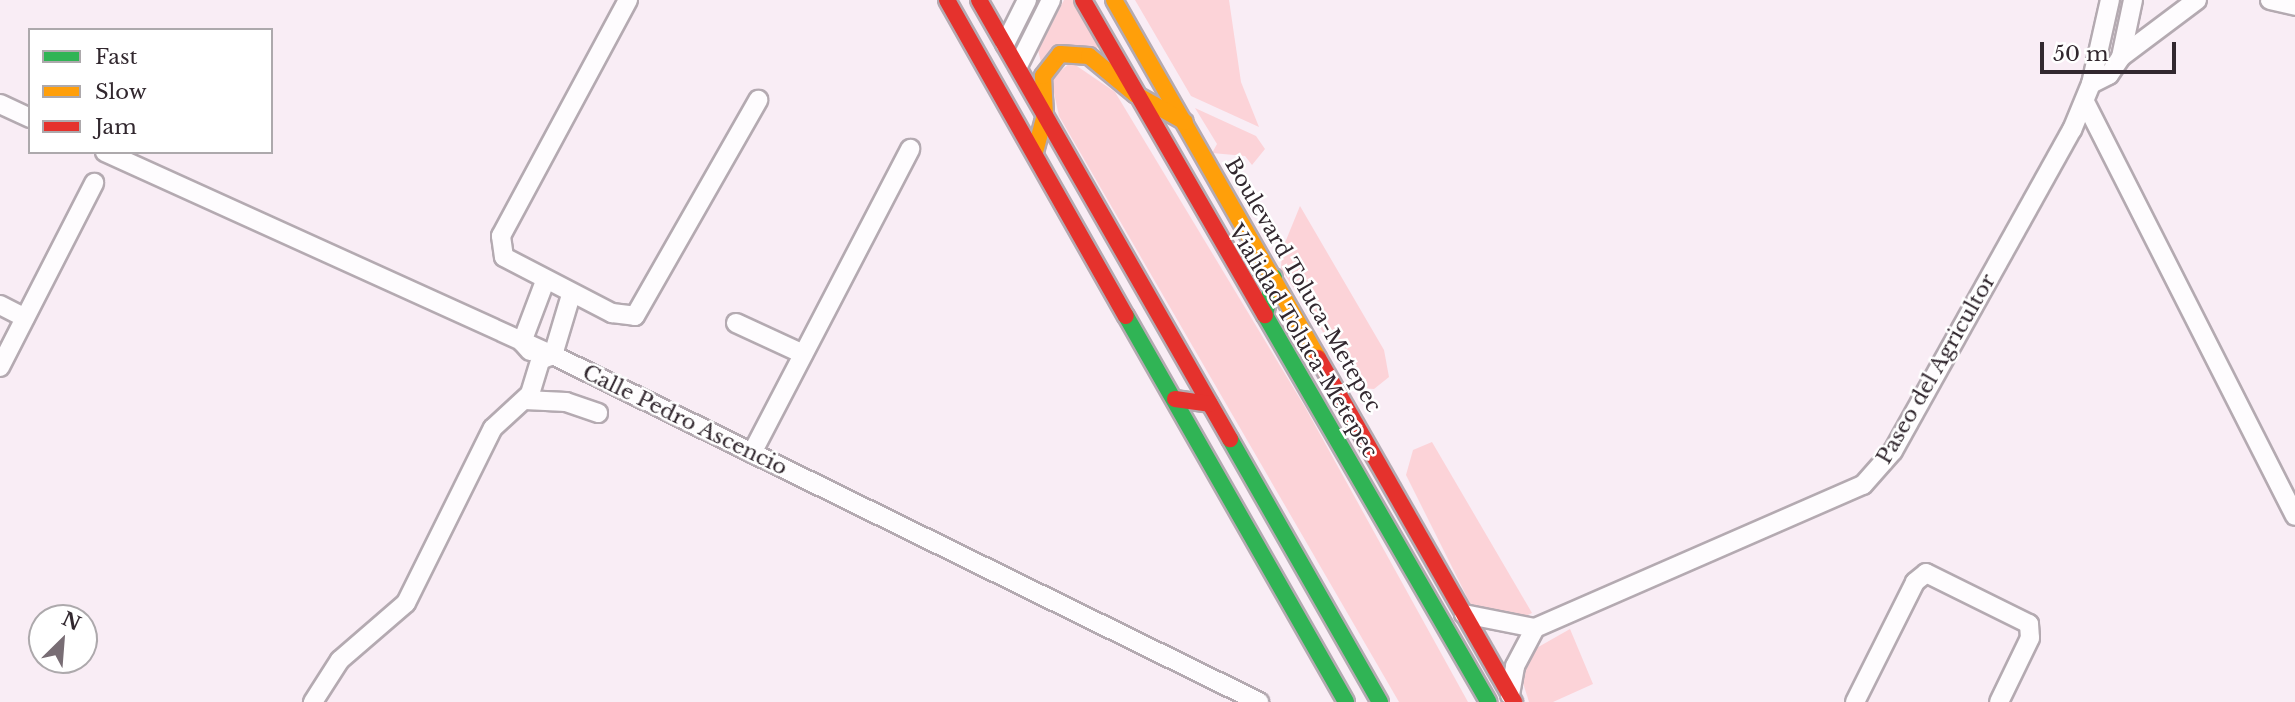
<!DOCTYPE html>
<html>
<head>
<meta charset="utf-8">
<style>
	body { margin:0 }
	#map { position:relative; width:2295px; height:702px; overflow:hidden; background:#f9edf5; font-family:"Libre Baskerville",serif }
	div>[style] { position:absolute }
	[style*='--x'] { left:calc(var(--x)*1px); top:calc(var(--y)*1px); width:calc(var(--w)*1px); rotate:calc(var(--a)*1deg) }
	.green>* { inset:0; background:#fcd3d8 }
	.roads { filter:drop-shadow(2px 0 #b4aab1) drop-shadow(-2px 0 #b4aab1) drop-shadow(0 2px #b4aab1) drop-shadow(0 -2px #b4aab1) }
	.street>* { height:18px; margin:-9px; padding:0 9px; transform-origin:9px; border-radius:9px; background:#fefcfe }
	.fast>* { height:16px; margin:-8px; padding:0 8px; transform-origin:8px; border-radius:8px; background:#30b455 }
	.slow>* { height:16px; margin:-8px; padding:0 8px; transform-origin:8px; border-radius:8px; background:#ff9f0a }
	.jam>* { height:16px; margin:-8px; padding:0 8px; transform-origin:8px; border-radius:8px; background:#e5322d }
	span { translate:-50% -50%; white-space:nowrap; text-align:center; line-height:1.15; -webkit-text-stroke:5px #fff; paint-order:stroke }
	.street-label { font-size:21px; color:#32282f }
	.legend { position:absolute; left:28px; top:28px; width:245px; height:126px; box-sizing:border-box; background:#fff; border:2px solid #ada9ac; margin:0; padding:9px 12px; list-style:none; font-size:21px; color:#32282f }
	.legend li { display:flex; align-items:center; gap:14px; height:35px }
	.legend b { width:35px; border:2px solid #ada9ac }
	.north { position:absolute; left:28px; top:604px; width:70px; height:70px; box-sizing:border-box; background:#fff; border:2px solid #ada9ac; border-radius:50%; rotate:25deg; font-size:19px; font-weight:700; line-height:28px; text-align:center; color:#32282f }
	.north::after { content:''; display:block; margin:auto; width:24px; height:32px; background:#786d74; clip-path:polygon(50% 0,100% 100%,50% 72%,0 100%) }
	.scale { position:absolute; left:2040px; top:42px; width:136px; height:32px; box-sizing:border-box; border:4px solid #32282f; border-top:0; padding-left:9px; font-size:21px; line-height:24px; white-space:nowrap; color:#32282f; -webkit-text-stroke:5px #fff; paint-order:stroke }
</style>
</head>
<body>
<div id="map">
	<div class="green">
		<i style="clip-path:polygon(1064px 0,1074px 0,1100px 47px,1041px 62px,1038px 50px)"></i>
		<i style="clip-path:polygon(1135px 0,1229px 0,1241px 82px,1259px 127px,1191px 96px)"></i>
		<i style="clip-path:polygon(1071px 62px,1115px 92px,1305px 407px,1468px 702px,1399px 702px,1059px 116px,1051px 79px)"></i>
		<i style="clip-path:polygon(1195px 108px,1256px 136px,1265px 149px,1252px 165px,1245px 156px,1212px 153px,1217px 144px)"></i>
		<i style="clip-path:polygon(1300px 206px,1384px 350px,1389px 377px,1374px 389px,1360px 388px,1281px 269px,1282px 250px)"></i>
		<i style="clip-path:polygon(1432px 442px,1532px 613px,1519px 619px,1471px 605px,1406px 475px,1413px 450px)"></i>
		<i style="clip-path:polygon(1570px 629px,1593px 684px,1553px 702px,1529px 702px,1522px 680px,1533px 650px)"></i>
	</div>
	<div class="roads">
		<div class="street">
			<i style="--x:628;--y:0;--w:268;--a:118.3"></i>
			<i style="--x:501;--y:236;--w:21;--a:82"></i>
			<i style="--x:504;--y:257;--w:122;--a:27.4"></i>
			<i style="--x:612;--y:313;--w:23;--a:7"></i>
			<i style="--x:635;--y:316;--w:249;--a:-60.3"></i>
			<i style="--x:2270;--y:0;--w:26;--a:13"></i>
			<i style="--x:1005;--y:44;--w:49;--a:-63.4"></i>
			<i style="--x:2121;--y:57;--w:95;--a:-36.9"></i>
			<i style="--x:1018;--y:66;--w:74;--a:-63.4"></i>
			<i style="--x:2091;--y:84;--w:20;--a:-27"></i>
			<i style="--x:2109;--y:75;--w:22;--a:-56"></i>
			<i style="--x:2121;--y:57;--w:58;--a:-78.1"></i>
			<i style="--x:2085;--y:102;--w:464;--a:63.1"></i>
			<i style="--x:0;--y:104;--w:33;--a:25"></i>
			<i style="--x:105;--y:152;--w:492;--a:24.4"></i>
			<i style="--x:553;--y:355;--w:787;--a:26.17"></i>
			<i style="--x:0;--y:305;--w:28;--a:27"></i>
			<i style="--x:736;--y:323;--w:74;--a:24.8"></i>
			<i style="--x:530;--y:351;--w:12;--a:-132"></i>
			<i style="--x:522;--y:342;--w:65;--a:-69.3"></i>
			<i style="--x:543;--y:359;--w:11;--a:-22"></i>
			<i style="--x:553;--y:355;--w:63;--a:-73.3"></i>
			<i style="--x:0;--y:367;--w:207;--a:-62.9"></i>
			<i style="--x:525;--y:400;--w:41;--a:2.8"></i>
			<i style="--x:566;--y:402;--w:34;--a:19"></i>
			<i style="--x:752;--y:453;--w:343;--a:-62.5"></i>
			<i style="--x:1464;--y:614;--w:72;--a:11.2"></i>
			<i style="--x:1535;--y:628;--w:358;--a:-23.6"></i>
			<i style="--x:1863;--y:485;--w:45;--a:-48.6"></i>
			<i style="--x:1893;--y:451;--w:368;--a:-60.9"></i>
			<i style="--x:2072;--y:130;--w:50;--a:-67.6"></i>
			<i style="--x:2091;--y:84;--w:86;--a:-77.3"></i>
			<i style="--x:1510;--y:695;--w:29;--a:-80"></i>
			<i style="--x:1515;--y:666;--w:43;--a:-62.2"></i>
			<i style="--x:313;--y:702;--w:50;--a:-57.3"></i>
			<i style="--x:340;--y:660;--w:87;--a:-40.8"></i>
			<i style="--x:406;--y:603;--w:195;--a:-63.6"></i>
			<i style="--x:493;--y:428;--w:50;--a:-42.6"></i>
			<i style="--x:530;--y:394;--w:34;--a:-73"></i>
			<i style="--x:1855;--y:702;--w:134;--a:-63.4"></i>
			<i style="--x:1915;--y:582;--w:14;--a:-39"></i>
			<i style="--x:1926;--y:573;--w:115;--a:26.3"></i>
			<i style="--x:2029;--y:624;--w:14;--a:86"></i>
			<i style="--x:2030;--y:638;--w:71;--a:115.8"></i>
		</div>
		<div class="fast">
			<i style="--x:1265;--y:315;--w:447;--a:60"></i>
			<i style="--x:1265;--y:315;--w:39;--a:-77"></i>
			<i style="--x:1126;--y:316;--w:444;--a:60.3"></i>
			<i style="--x:1230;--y:439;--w:303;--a:60.3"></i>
		</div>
		<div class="slow">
			<i style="--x:1114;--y:0;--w:412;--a:60.3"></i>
			<i style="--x:1035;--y:152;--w:38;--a:-75"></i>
			<i style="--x:1045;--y:115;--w:39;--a:-93"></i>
			<i style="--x:1043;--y:76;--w:28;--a:-52"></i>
			<i style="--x:1060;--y:54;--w:29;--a:4"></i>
			<i style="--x:1089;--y:56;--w:60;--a:39.6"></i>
			<i style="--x:1135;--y:94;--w:57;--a:29.2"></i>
		</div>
		<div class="jam">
			<i style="--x:947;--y:0;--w:363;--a:60.5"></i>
			<i style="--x:979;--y:0;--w:506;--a:60.24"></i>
			<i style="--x:1083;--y:0;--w:364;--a:60"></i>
			<i style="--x:1318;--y:358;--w:396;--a:60.3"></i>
			<i style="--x:1175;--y:399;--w:35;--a:8"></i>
		</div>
	</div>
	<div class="street-label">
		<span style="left:1303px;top:285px;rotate:60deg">Boulevard Toluca-Metepec</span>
		<span style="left:1303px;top:341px;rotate:59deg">Vialidad Toluca-Metepec</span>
		<span style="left:1936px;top:369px;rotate:-60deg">Paseo del Agricultor</span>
		<span style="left:685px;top:420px;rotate:26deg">Calle Pedro Ascencio</span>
	</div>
	<ul class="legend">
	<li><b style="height:9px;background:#30b455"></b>Fast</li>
	<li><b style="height:9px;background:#ff9f0a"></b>Slow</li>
	<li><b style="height:9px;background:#e5322d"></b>Jam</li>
	</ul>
	<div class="north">N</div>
	<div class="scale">50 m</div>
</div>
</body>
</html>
